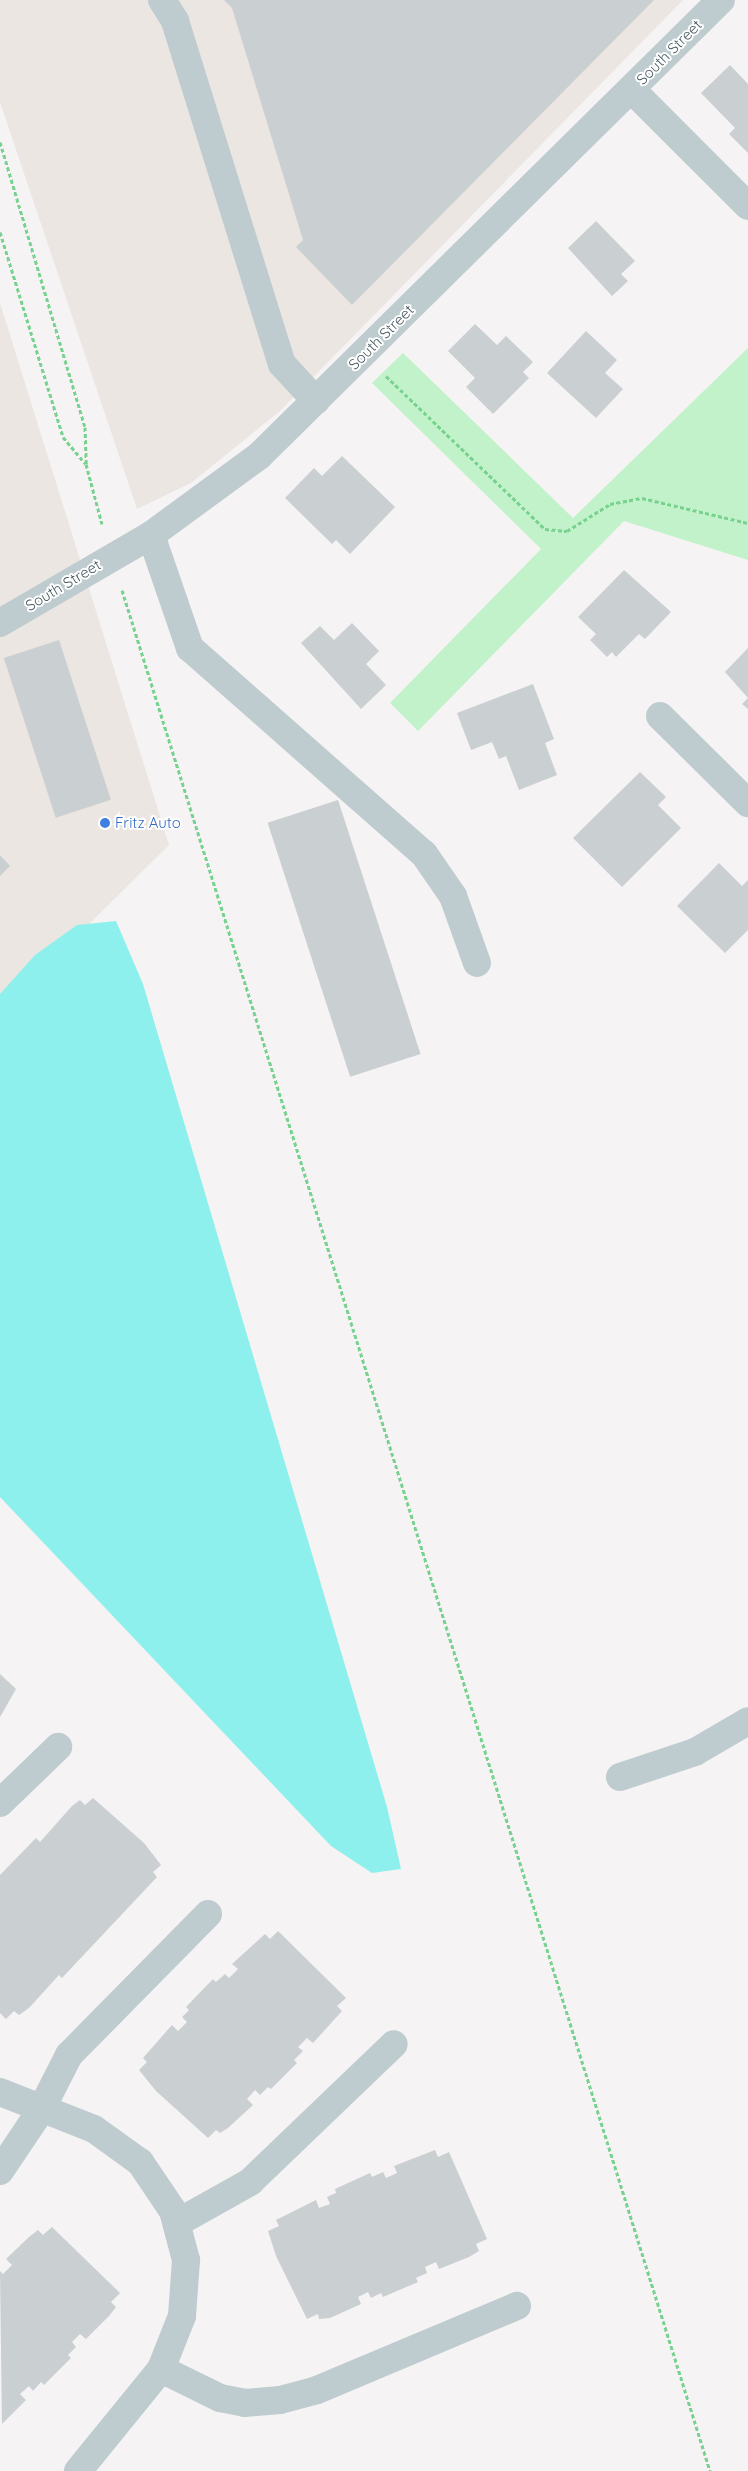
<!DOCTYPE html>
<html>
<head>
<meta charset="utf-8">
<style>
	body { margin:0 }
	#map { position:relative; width:748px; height:2471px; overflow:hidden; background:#f5f3f3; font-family:Quicksand,sans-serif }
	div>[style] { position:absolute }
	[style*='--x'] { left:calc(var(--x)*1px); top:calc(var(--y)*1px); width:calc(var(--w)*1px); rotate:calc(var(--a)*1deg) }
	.commercial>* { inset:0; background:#ebe6e1 }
	.green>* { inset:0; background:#c2f2c9 }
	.water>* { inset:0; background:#8ef0ec }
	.building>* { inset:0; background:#cacfd2; transform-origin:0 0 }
	.path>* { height:3px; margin-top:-1.5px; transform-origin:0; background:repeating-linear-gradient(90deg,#78d28f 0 4px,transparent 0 6.5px) }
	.minor>* { height:28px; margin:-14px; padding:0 14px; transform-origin:14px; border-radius:14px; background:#becccf }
	.dots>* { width:14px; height:14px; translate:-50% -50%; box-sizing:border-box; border:2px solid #fff; border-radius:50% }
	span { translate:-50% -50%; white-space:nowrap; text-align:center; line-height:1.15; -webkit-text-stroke:4px #fff; paint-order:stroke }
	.street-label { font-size:15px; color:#4a5c61 }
	.shop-label { font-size:15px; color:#366cbe }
	.left { translate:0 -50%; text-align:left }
</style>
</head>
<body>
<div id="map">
	<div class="commercial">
		<i style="clip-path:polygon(0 0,683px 0,280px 411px,191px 483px,137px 509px,0 102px)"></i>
		<i style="clip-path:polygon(0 303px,169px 845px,0 1012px)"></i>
	</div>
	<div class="green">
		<i style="clip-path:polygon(748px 348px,748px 560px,624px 521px,418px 731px,390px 703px,541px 549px,372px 383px,403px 353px,573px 518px)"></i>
	</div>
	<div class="water">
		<i style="clip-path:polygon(116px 921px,143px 984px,387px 1807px,401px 1869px,372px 1873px,331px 1846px,0 1497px,0 994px,35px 955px,77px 925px)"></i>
	</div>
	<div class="building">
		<i style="clip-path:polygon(224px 0,654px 0,352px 305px,296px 247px,303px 240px,232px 8px)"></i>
		<i style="clip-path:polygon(730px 65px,748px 84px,748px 153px,729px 134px,735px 128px,701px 93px)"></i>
		<i style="clip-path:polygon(596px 221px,635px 261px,621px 274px,628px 281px,612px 296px,568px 248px)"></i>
		<i style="clip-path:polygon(475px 324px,497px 345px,506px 336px,533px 362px,523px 372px,529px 378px,493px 414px,466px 387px,475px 378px,448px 351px)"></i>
		<i style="clip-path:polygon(586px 331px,617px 360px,605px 373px,623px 389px,596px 418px,547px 373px)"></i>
		<i style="clip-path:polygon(342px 456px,395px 507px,350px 554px,336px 540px,332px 544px,285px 498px,314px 468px,322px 476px)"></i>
		<i style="clip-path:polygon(624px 570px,671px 612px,645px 639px,639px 634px,616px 657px,612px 652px,607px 657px,590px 640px,596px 634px,578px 617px)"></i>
		<i style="clip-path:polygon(352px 623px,379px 651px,366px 664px,386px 685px,361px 709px,301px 643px,320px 626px,334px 640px)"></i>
		<i style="left:59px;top:640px;width:168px;height:58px;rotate:72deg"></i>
		<i style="clip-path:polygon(748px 648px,748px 709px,742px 704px,748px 698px,725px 672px)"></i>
		<i style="clip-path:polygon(533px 684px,554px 739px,545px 743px,557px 775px,519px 790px,506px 756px,499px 759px,492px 742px,471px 750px,457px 713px)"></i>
		<i style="clip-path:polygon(640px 772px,666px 797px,658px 805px,681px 828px,622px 887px,573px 838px)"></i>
		<i style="left:338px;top:800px;width:267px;height:74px;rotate:72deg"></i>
		<i style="clip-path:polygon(0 855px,10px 866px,0 876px)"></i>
		<i style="clip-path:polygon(719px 863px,742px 886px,748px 880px,748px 930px,725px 953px,677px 906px)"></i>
		<i style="clip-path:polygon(0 1674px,16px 1689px,0 1717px)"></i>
		<i style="clip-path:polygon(93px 1798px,144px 1843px,161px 1865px,153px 1872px,157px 1877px,62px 1978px,59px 1975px,29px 2008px,19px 2015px,14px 2011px,6px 2019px,0 2013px,0 1875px,36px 1838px,40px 1842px,72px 1806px,80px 1800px,85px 1805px)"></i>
		<i style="clip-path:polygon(278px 1931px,346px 1998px,337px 2006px,342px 2011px,313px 2043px,307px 2038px,298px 2047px,303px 2051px,294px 2060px,297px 2063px,271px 2089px,268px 2087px,260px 2095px,255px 2090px,247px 2099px,253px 2105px,228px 2128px,220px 2133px,216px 2130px,208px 2138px,156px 2091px,139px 2070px,147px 2062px,143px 2058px,172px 2025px,178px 2031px,187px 2022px,182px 2017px,189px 2010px,186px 2007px,213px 1979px,216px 1982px,225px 1974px,229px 1978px,238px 1969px,232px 1964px,265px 1934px,270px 1939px)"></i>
		<i style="clip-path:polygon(435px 2150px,438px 2157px,449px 2152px,487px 2239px,476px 2244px,479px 2251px,469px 2257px,439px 2269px,436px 2262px,425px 2267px,427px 2273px,416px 2278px,418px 2282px,383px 2297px,381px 2293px,371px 2298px,368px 2292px,358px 2297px,361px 2304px,330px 2318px,319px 2319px,318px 2314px,307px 2319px,276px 2256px,268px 2231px,279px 2226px,276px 2220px,316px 2200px,319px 2208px,330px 2204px,327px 2197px,336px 2193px,335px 2189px,370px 2173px,372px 2177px,383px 2172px,386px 2178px,397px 2173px,394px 2166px)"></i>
		<i style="clip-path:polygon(52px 2227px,120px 2293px,111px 2302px,116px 2307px,109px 2316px,86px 2339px,80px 2334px,72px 2342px,76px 2347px,68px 2355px,71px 2358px,44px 2385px,41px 2382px,33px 2391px,29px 2386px,20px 2394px,26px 2400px,2px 2424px,0 2271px,3px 2274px,12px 2265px,6px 2259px,29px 2237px,38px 2230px,43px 2235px)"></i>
	</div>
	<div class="path">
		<i style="--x:0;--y:142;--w:297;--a:73.4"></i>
		<i style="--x:85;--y:427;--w:37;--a:88"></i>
		<i style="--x:86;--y:464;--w:62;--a:75.1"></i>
		<i style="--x:0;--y:232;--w:214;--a:72.9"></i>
		<i style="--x:63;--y:437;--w:35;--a:50"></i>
		<i style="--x:386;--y:376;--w:221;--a:43.9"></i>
		<i style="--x:545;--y:529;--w:22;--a:5"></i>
		<i style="--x:567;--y:531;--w:51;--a:-32.1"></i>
		<i style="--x:610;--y:504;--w:33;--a:-11"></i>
		<i style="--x:642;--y:498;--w:109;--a:13.3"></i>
		<i style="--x:122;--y:590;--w:1971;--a:72.64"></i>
	</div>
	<div class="minor">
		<i style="--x:162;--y:0;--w:25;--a:58"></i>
		<i style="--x:175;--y:21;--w:359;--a:72.7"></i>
		<i style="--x:282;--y:364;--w:50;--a:47.4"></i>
		<i style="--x:632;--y:90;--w:164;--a:45"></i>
		<i style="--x:151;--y:535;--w:120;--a:71"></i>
		<i style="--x:190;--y:648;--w:312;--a:41.4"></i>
		<i style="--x:424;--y:854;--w:51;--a:55.4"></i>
		<i style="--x:453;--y:896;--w:71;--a:70.3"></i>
		<i style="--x:0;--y:623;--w:175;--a:-30.2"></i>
		<i style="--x:151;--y:535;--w:134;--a:-36.2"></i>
		<i style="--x:259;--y:456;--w:649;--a:-44.63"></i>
		<i style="--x:660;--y:716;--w:124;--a:44.7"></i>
		<i style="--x:620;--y:1777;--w:79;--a:-18.4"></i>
		<i style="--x:695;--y:1752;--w:61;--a:-30.3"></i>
		<i style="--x:0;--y:1803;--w:81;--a:-44"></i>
		<i style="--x:0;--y:2092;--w:101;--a:21.5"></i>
		<i style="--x:94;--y:2129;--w:57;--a:35.7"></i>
		<i style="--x:140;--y:2162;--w:59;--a:56"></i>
		<i style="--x:173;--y:2211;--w:51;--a:75.1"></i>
		<i style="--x:186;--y:2260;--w:56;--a:94.1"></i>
		<i style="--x:182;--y:2316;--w:57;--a:111.6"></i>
		<i style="--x:161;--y:2369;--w:132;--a:129.1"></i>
		<i style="--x:0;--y:2171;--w:73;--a:-56.1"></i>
		<i style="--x:41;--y:2110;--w:62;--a:-63"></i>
		<i style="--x:69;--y:2055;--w:198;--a:-45.4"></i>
		<i style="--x:177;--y:2223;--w:84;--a:-29.3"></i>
		<i style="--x:250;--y:2182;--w:199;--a:-43.8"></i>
		<i style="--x:161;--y:2369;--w:66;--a:26.2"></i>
		<i style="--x:220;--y:2398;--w:25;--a:11"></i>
		<i style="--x:245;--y:2403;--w:35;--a:-5"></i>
		<i style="--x:280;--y:2400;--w:38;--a:-15"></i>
		<i style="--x:317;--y:2390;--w:217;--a:-22.8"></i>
	</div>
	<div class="dots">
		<i style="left:105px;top:823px;background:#3f7fe0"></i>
	</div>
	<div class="street-label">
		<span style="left:669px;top:52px;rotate:-45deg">South Street</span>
		<span style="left:381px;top:337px;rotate:-45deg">South Street</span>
		<span style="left:63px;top:585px;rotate:-31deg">South Street</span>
	</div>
	<div class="shop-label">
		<span class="left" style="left:115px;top:823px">Fritz Auto</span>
	</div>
</div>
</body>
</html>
